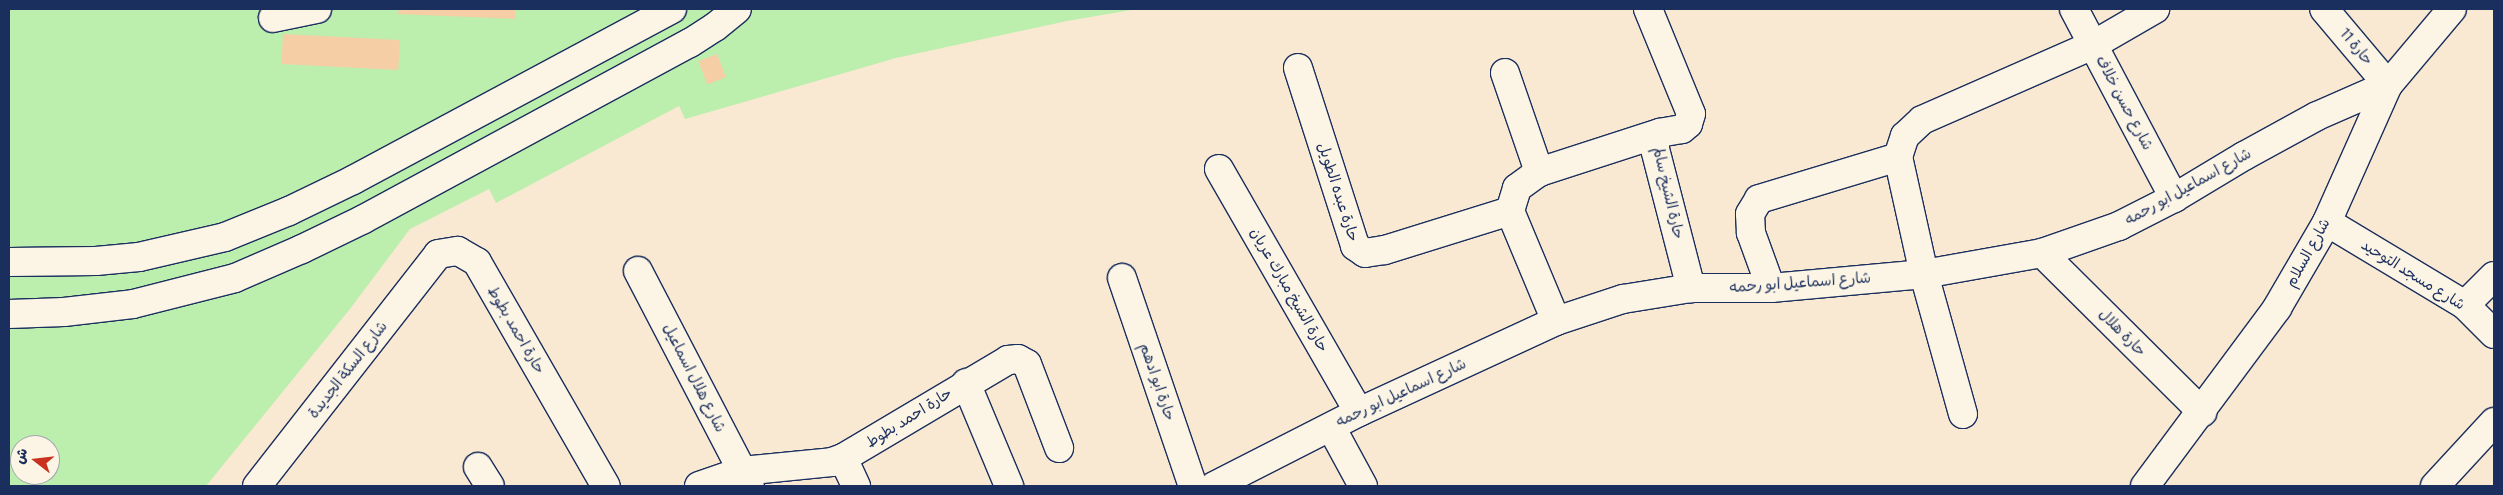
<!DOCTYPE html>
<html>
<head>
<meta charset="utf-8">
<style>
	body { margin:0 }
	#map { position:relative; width:2503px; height:495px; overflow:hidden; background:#fae9d2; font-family:Pangolin,"Playpen Sans Arabic",sans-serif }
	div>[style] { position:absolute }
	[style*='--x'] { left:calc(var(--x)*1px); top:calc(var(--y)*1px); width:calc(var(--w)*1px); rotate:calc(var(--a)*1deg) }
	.green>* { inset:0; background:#bceeae }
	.building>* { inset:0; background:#f5cea5; transform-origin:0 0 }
	.roads { filter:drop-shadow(1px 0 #1b2f5e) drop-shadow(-1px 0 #1b2f5e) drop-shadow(0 1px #1b2f5e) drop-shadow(0 -1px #1b2f5e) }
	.minor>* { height:28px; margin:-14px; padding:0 14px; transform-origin:14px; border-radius:14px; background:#fcf5e5 }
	span { translate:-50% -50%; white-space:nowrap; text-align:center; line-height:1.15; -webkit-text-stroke:4px #fcf5e5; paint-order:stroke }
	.street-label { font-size:15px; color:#1b2f5e }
	.frame { position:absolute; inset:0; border:10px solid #1b2f5e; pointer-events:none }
	.north { position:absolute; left:10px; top:435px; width:50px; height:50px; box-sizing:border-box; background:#fcf5e5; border:1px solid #a2a6af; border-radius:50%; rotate:286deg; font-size:14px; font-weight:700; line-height:20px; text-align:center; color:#1b2f5e }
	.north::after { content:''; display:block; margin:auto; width:18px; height:22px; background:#c8321e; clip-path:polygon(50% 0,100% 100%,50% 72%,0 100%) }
</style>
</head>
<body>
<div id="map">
	<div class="green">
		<i style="clip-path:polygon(evenodd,9px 9px,1137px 9px,1067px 21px,896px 58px,685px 119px,679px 106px,496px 203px,489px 189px,410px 229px,350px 309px,206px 486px,9px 486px,9px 9px,20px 445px,50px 445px,50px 475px,20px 475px,20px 445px)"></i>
	</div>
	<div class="building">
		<i style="clip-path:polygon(399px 9px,515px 9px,515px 19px,398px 14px)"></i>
		<i style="left:283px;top:34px;width:117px;height:30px;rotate:3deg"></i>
		<i style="left:717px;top:54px;width:25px;height:20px;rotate:69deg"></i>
	</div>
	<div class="roads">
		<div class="minor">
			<i style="--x:1648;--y:9;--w:113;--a:67.7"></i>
			<i style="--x:1691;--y:114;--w:10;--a:107"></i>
			<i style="--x:1688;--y:124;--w:8;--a:140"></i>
			<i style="--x:1682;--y:129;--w:22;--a:170"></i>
			<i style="--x:1660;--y:133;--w:9;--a:122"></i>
			<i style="--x:1655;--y:141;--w:8;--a:90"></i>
			<i style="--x:1655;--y:149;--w:144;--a:75.5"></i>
			<i style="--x:2074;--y:9;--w:214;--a:62.1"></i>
			<i style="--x:273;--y:18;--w:45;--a:-11.6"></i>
			<i style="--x:1298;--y:68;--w:187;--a:72.2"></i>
			<i style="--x:1355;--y:246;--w:12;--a:35"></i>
			<i style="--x:1365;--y:253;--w:20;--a:-9"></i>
			<i style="--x:1385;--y:250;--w:131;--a:-17.3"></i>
			<i style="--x:1505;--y:73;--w:105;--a:71"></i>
			<i style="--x:1219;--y:169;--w:280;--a:60.1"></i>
			<i style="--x:2327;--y:222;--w:161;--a:31"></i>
			<i style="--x:2465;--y:305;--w:41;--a:45"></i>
			<i style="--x:2042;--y:253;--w:226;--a:44.8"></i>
			<i style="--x:9;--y:262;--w:87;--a:-0.7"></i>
			<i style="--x:96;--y:261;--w:43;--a:-5.3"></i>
			<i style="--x:139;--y:257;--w:88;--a:-13.1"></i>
			<i style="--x:225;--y:237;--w:69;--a:-22.1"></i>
			<i style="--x:289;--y:211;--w:71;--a:-25.8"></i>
			<i style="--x:353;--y:180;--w:362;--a:-28.2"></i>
			<i style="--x:638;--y:271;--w:242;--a:62.5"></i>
			<i style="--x:1122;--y:278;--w:220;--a:71.2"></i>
			<i style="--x:1771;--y:288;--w:59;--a:-110"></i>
			<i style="--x:1751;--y:233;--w:19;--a:-93"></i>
			<i style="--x:1750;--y:214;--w:17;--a:-59"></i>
			<i style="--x:1759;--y:199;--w:145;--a:-16.8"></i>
			<i style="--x:2465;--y:305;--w:41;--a:-45"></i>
			<i style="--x:9;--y:314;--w:55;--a:-2.1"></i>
			<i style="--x:64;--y:312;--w:69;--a:-6.6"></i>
			<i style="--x:133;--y:304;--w:105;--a:-14.3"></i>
			<i style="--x:235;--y:278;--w:73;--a:-23.4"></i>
			<i style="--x:302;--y:249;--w:67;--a:-25.8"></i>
			<i style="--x:362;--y:220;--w:373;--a:-28.4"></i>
			<i style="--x:690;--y:43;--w:30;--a:-33"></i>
			<i style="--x:715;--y:27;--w:28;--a:-39"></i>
			<i style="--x:1556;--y:321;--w:119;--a:-112.7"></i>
			<i style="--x:1510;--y:211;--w:24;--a:-73"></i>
			<i style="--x:1517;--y:188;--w:27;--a:-36"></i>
			<i style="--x:1539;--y:172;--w:127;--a:-17.9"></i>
			<i style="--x:966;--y:383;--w:112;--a:67.3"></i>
			<i style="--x:1963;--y:414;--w:145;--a:-105.6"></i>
			<i style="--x:1924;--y:274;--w:120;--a:-102.5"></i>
			<i style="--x:1898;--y:157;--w:22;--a:-72"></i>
			<i style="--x:1905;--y:136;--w:23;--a:-43"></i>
			<i style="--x:1922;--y:120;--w:187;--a:-23.7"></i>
			<i style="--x:2093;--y:45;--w:72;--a:-30.1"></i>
			<i style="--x:1331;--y:427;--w:67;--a:61.5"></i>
			<i style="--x:843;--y:458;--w:31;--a:65"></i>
			<i style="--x:478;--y:467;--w:22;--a:58"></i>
			<i style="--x:257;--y:486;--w:294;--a:-52"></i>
			<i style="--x:438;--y:254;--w:20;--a:-9"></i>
			<i style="--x:458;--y:251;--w:22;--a:30"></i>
			<i style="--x:477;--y:262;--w:258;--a:60.1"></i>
			<i style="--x:699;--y:486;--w:46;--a:-19.2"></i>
			<i style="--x:742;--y:471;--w:90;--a:-5.7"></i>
			<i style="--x:832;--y:462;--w:12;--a:-20"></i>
			<i style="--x:843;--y:458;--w:192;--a:-30.7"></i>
			<i style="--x:1008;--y:360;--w:10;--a:-6"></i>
			<i style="--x:1018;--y:359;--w:10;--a:29"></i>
			<i style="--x:1027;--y:364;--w:90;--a:69.1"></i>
			<i style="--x:1214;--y:486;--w:163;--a:-27"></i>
			<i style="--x:1359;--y:412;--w:217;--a:-24.8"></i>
			<i style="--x:1556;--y:321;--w:71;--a:-18.2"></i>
			<i style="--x:1623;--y:299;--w:69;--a:-9.2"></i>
			<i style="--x:1691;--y:288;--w:80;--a:0"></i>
			<i style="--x:1771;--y:288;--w:154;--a:-5.2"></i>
			<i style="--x:1924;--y:274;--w:120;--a:-10.1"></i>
			<i style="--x:2042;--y:253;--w:82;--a:-19.3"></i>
			<i style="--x:2119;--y:226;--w:62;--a:-27"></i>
			<i style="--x:2174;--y:198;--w:82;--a:-31"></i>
			<i style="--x:2244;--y:156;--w:83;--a:-28.7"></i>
			<i style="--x:2317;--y:116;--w:77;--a:-23.6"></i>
			<i style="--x:2388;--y:85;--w:99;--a:-130.1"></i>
			<i style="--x:2145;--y:486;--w:222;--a:-53.4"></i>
			<i style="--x:2277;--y:308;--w:99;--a:-59.8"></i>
			<i style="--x:2327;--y:222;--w:150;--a:-66"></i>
			<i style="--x:2388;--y:85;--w:99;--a:-49.9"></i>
			<i style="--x:2435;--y:486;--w:87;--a:-47.3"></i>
		</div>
	</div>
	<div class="street-label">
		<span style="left:2356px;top:47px;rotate:50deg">حارة 11</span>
		<span style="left:2124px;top:103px;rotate:62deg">شارع حسن خلاف</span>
		<span style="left:2188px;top:187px;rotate:-29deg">شارع اسماعيل ابو رحمه</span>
		<span style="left:1338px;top:192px;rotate:72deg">حارة عبده الطويل</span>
		<span style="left:1668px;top:193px;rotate:77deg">حارة الشيخ سالم</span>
		<span style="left:2308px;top:253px;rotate:-61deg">شارع السلام</span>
		<span style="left:2413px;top:275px;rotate:32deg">شارع مسجد التوحيد</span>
		<span style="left:1800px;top:283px;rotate:-4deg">شارع اسماعيل ابو رحمه</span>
		<span style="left:1289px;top:290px;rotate:60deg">حارة الشيخ مبارك عريان</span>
		<span style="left:516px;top:330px;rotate:60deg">حارة احمد بطوط</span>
		<span style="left:2122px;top:333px;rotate:45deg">حارة هلال</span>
		<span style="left:348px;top:370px;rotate:-52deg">شارع السكة الجديدة</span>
		<span style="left:694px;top:378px;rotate:63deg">شارع هلال اسماعيل</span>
		<span style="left:1157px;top:382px;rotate:71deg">حارة ابو ادهم</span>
		<span style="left:1401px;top:393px;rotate:-25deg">شارع اسماعيل ابو رحمه</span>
		<span style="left:909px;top:418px;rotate:-32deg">حارة احمد بطوط</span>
	</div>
	<div class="frame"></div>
	<div class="north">ش</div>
</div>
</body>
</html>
